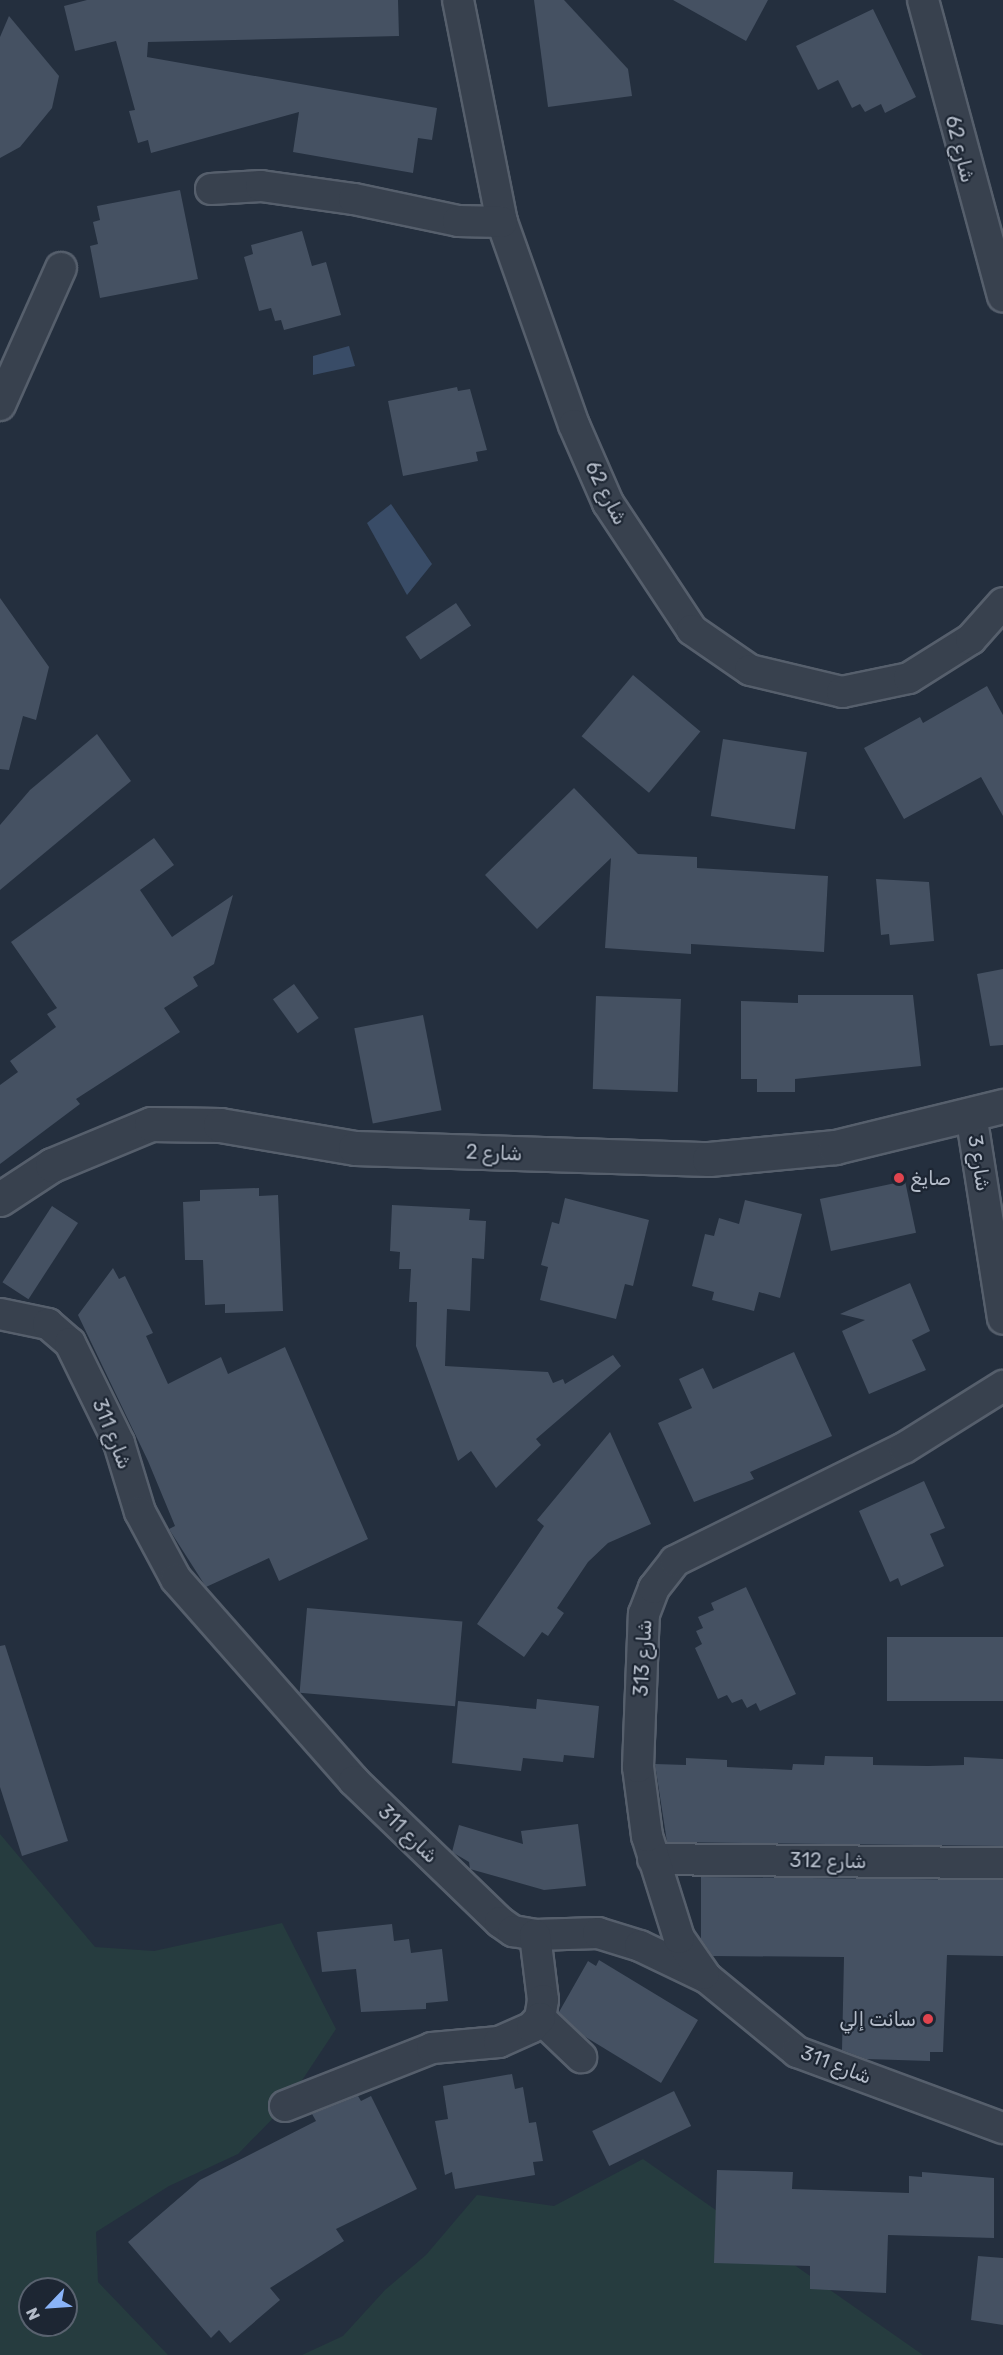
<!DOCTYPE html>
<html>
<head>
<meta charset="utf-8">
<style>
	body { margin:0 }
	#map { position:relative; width:1003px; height:2355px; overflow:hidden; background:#242f3e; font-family:Rubik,"Noto Naskh Arabic",sans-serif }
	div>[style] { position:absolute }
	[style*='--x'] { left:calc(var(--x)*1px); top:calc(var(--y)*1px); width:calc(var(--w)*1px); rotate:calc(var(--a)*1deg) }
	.green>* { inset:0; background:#263c3f }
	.water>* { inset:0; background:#394c67 }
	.building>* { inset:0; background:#455162; transform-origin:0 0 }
	.roads { filter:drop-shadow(2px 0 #565f6c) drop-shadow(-2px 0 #565f6c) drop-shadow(0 2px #565f6c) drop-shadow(0 -2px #565f6c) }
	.minor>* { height:30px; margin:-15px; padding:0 15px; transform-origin:15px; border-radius:15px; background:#38414e }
	.tertiary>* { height:33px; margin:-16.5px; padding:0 16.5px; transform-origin:16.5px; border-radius:16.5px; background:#38414e }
	.dots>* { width:16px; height:16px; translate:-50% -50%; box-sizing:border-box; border:3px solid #1d2633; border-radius:50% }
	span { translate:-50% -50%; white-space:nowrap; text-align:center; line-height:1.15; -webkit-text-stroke:4.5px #1d2633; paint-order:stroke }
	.street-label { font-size:20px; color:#b4bcc9 }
	.poi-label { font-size:20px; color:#b4bcc9 }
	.left { translate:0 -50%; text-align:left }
	.right { translate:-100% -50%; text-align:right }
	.north { position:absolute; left:18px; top:2277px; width:60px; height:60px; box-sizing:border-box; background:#1d2633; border:2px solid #59626f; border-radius:50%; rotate:245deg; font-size:16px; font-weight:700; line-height:24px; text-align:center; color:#b4bcc9 }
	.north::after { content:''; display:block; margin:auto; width:21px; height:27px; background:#8ab4f8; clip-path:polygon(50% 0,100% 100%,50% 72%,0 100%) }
</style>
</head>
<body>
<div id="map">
	<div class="green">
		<i style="clip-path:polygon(evenodd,0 1834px,95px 1947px,154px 1951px,282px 1923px,336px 2029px,285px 2106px,238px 2154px,169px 2186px,96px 2232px,98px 2282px,168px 2355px,0 2355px,0 1834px,30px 2289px,66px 2289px,66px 2325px,30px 2325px,30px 2289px)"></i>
		<i style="clip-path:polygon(643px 2159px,923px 2355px,302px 2355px,343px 2336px,385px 2290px,426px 2255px,477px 2195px,554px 2206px)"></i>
	</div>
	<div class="water">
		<i style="clip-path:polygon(349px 346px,355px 366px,313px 375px,313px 356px)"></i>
		<i style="clip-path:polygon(391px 504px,432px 564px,407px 595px,367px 523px)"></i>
	</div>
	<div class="building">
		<i style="clip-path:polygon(87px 0,398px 0,399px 36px,148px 42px,147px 57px,437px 108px,432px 140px,418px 138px,413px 173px,293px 152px,299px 112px,151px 153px,148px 140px,138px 143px,129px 111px,135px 110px,116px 41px,75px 51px,64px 6px)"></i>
		<i style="clip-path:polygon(534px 0,564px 0,628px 69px,632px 96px,548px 107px)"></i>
		<i style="clip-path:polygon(673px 0,768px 0,746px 41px)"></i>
		<i style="clip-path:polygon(873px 9px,916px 97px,885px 113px,881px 104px,865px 112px,860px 104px,852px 108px,838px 80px,818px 90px,796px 46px)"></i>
		<i style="clip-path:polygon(9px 16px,59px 76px,52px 108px,20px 147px,0 158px,0 37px)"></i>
		<i style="clip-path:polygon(180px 190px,198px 279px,100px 298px,90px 246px,98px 244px,93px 222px,100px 220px,97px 206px)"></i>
		<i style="clip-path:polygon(302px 231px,312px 266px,326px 262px,341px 315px,284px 330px,281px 320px,275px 321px,271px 308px,259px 311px,244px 257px,253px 254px,251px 245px)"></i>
		<i style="clip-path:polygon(457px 387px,458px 391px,470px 389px,487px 450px,476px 452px,478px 461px,403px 476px,388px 401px)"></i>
		<i style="clip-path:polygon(0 598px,49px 667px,36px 720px,23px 716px,9px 770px,0 769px)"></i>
		<i style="left:456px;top:603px;width:27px;height:61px;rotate:56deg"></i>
		<i style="left:633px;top:675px;width:88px;height:80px;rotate:40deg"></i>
		<i style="clip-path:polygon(987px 686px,1003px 715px,1003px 816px,981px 777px,904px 819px,864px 748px,920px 717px,923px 723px)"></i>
		<i style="clip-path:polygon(97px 734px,131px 781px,0 890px,0 825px,30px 790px)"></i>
		<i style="left:723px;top:739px;width:85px;height:78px;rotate:9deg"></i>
		<i style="clip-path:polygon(574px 788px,638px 854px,697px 857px,697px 868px,828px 876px,824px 952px,691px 944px,691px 954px,605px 948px,611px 858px,537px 929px,485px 875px)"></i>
		<i style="clip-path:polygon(154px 838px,174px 865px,140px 890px,172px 937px,233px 895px,214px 964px,193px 977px,198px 986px,164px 1008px,180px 1032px,76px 1099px,80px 1104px,0 1164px,0 1085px,18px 1072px,10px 1061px,56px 1027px,47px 1014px,57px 1008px,11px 942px)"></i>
		<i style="clip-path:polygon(876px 879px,929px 882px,934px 941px,890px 945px,889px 934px,881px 935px)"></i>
		<i style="clip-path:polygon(1003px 969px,1003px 1045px,990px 1046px,977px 974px)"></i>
		<i style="left:294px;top:984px;width:42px;height:26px;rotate:54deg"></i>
		<i style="clip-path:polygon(798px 995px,913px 995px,921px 1066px,795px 1079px,795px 1092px,757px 1092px,757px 1079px,741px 1079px,741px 1001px,798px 1003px)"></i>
		<i style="left:596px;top:996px;width:85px;height:93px;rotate:2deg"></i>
		<i style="left:423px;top:1015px;width:97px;height:70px;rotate:79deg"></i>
		<i style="left:905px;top:1181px;width:53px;height:87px;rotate:78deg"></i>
		<i style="clip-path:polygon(259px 1188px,259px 1196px,278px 1195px,283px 1311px,225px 1313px,225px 1304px,205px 1305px,203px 1260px,185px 1260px,183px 1202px,200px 1201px,200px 1190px)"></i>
		<i style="clip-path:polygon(565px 1198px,649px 1220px,633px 1286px,625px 1284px,616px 1319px,540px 1300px,548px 1267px,541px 1265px,552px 1222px,559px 1224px)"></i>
		<i style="clip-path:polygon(745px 1200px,802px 1214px,780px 1298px,759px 1292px,754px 1311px,712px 1300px,714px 1292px,692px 1286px,705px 1234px,714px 1236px,719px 1218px,739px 1224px)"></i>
		<i style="clip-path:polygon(392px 1205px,470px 1209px,469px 1220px,486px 1221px,484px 1259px,472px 1258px,470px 1311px,447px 1309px,445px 1366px,548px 1372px,553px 1383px,563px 1379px,565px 1384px,613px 1355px,621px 1366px,536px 1439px,541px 1445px,496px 1488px,471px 1451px,458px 1461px,416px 1346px,417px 1302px,409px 1302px,411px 1269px,399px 1269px,400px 1252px,390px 1251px)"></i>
		<i style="left:52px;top:1206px;width:31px;height:91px;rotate:33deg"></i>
		<i style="clip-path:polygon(113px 1268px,119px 1279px,125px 1276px,153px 1333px,146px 1336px,168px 1384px,221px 1357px,228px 1374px,285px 1347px,368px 1539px,279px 1581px,269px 1558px,206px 1587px,169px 1529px,175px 1526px,148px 1461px,78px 1315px)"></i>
		<i style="clip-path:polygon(910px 1283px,930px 1331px,912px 1340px,926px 1370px,869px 1394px,842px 1331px,865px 1320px,840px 1314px)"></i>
		<i style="clip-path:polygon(794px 1352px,832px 1436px,750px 1472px,754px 1479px,694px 1502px,658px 1423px,692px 1408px,679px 1379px,703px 1368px,713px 1389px)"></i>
		<i style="clip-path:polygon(610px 1432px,651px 1524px,608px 1543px,588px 1562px,557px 1608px,564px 1613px,548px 1636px,542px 1632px,524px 1657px,477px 1624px,544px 1526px,537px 1520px)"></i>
		<i style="clip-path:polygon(924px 1481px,945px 1528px,930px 1534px,944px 1566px,901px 1586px,898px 1578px,890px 1582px,859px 1511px)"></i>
		<i style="clip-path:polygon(746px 1587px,796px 1694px,760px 1711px,756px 1703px,747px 1708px,742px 1699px,732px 1703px,727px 1695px,718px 1699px,695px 1648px,702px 1644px,696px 1631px,703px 1628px,698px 1617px,714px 1610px,711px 1603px)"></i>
		<i style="left:307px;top:1608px;width:156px;height:85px;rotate:5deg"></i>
		<i style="left:887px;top:1637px;width:116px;height:64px"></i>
		<i style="clip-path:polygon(5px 1645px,68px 1841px,22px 1856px,0 1787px,0 1646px)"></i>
		<i style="clip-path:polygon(537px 1699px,599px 1706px,594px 1758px,564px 1755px,563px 1762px,523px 1758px,521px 1771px,452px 1763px,458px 1701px,536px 1709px)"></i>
		<i style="clip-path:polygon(825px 1756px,873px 1757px,873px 1765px,928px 1766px,964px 1765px,964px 1757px,1003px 1759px,1003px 1846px,667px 1842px,655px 1764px,686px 1765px,686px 1758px,727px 1760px,727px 1767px,792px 1770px,793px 1764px,824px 1765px)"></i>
		<i style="clip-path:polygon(578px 1824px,586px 1886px,544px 1890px,470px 1869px,469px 1862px,452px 1852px,459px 1825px,523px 1844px,521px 1831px)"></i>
		<i style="clip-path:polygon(701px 1877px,1003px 1880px,1003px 1956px,947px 1955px,943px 2052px,930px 2052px,930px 2061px,866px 2059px,842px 2050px,844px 1957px,713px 1956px,701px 1939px)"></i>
		<i style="clip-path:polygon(392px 1924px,394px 1941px,409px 1939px,411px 1953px,442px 1949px,448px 2001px,426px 2003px,426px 2009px,361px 2012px,356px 1969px,322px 1972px,317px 1932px)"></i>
		<i style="clip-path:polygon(599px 1960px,698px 2020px,661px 2083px,584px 2036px,559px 2012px,588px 1961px,596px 1966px)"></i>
		<i style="clip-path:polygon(512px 2074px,515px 2089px,523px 2087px,529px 2123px,536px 2122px,543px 2161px,533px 2162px,535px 2175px,455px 2189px,452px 2172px,445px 2175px,435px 2121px,448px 2119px,443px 2086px)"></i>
		<i style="left:674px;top:2091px;width:39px;height:91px;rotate:64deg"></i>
		<i style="clip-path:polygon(358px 2096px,361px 2101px,371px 2096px,417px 2189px,336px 2229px,344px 2241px,270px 2288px,280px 2300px,230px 2343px,219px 2330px,211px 2338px,128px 2242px,200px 2180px,316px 2121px,312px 2114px)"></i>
		<i style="clip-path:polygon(717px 2170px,793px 2172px,792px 2189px,909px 2193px,909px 2176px,922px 2177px,922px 2172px,994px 2178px,994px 2238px,888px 2235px,886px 2293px,810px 2289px,810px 2266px,714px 2263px)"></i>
		<i style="clip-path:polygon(978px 2256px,1003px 2258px,1003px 2325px,971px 2320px)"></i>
	</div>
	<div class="roads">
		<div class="minor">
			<i style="--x:458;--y:0;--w:226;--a:78.8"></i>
			<i style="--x:502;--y:222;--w:215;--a:70.5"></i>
			<i style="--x:574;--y:425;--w:85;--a:66.4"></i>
			<i style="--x:608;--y:503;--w:152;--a:56.5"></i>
			<i style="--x:692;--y:630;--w:70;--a:34.6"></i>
			<i style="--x:750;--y:670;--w:95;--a:13.4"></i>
			<i style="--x:842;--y:692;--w:68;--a:-11.8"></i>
			<i style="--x:909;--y:678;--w:73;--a:-32.2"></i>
			<i style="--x:971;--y:639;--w:48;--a:-48.4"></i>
			<i style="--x:923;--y:0;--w:307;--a:74.9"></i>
			<i style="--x:211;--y:189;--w:50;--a:-3.4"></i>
			<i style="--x:261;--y:186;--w:94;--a:8"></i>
			<i style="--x:354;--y:199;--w:106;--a:11.9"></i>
			<i style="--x:458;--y:221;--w:44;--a:1.3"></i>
			<i style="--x:0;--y:405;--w:150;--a:-66"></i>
			<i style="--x:971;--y:1114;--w:207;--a:81.1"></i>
			<i style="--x:0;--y:1314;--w:49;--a:11.8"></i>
			<i style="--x:48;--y:1324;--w:29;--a:41"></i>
			<i style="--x:70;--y:1343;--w:111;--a:63.9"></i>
			<i style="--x:119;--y:1443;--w:72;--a:73.1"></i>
			<i style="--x:140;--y:1512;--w:76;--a:61.8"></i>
			<i style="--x:176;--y:1579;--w:269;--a:48.6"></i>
			<i style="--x:354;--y:1781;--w:203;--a:44"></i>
			<i style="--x:500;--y:1922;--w:16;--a:35"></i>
			<i style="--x:513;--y:1931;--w:22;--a:10"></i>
			<i style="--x:535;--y:1935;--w:63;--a:-1.8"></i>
			<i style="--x:598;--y:1933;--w:44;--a:17.2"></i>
			<i style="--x:640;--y:1946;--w:74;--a:25.5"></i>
			<i style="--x:707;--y:1978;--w:117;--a:39.4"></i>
			<i style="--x:797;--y:2052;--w:220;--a:20.3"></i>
			<i style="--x:653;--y:1859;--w:350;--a:0.7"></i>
			<i style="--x:535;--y:1935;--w:65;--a:83"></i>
			<i style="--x:543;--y:2000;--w:18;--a:99"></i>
			<i style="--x:704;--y:1974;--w:44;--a:-124.8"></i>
			<i style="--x:679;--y:1938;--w:107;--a:-107.4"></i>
			<i style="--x:647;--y:1836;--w:70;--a:-97.4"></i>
			<i style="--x:638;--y:1767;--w:153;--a:-87.8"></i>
			<i style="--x:644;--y:1614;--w:28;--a:-69"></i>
			<i style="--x:654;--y:1588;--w:34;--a:-52"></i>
			<i style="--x:675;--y:1561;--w:255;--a:-26.3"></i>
			<i style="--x:904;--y:1448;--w:117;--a:-32.1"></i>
			<i style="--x:540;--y:2018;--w:57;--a:43.6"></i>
			<i style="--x:285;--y:2106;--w:158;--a:-21.5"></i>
			<i style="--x:432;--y:2048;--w:67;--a:-5.1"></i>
			<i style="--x:499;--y:2042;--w:36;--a:-24"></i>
			<i style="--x:532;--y:2027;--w:12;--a:-48"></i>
		</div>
		<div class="tertiary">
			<i style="--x:0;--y:1199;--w:62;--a:-33.2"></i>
			<i style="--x:52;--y:1165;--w:107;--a:-22.5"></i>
			<i style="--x:151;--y:1124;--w:69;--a:0.8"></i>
			<i style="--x:220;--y:1125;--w:137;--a:9.7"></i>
			<i style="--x:355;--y:1148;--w:354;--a:1.8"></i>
			<i style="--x:709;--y:1159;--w:127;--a:-5.4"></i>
			<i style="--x:835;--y:1147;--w:173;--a:-13.7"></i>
		</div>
	</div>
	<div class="dots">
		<i style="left:899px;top:1178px;background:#e0444e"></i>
		<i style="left:928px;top:2019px;background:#e0444e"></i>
	</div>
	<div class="street-label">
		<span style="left:960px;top:149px;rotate:76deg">شارع 62</span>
		<span style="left:606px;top:493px;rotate:63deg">شارع 62</span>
		<span style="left:494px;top:1153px;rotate:2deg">شارع 2</span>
		<span style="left:979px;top:1163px;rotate:81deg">شارع 3</span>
		<span style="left:112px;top:1434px;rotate:68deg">شارع 311</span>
		<span style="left:643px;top:1658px;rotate:-87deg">شارع 313</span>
		<span style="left:408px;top:1834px;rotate:44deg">شارع 311</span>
		<span style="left:828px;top:1861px;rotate:1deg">شارع 312</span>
		<span style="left:836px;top:2065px;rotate:21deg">شارع 311</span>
	</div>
	<div class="poi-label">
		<span class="left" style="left:911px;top:1178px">صايغ</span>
		<span class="right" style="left:916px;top:2019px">سانت إلي</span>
	</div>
	<div class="north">N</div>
</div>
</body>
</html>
